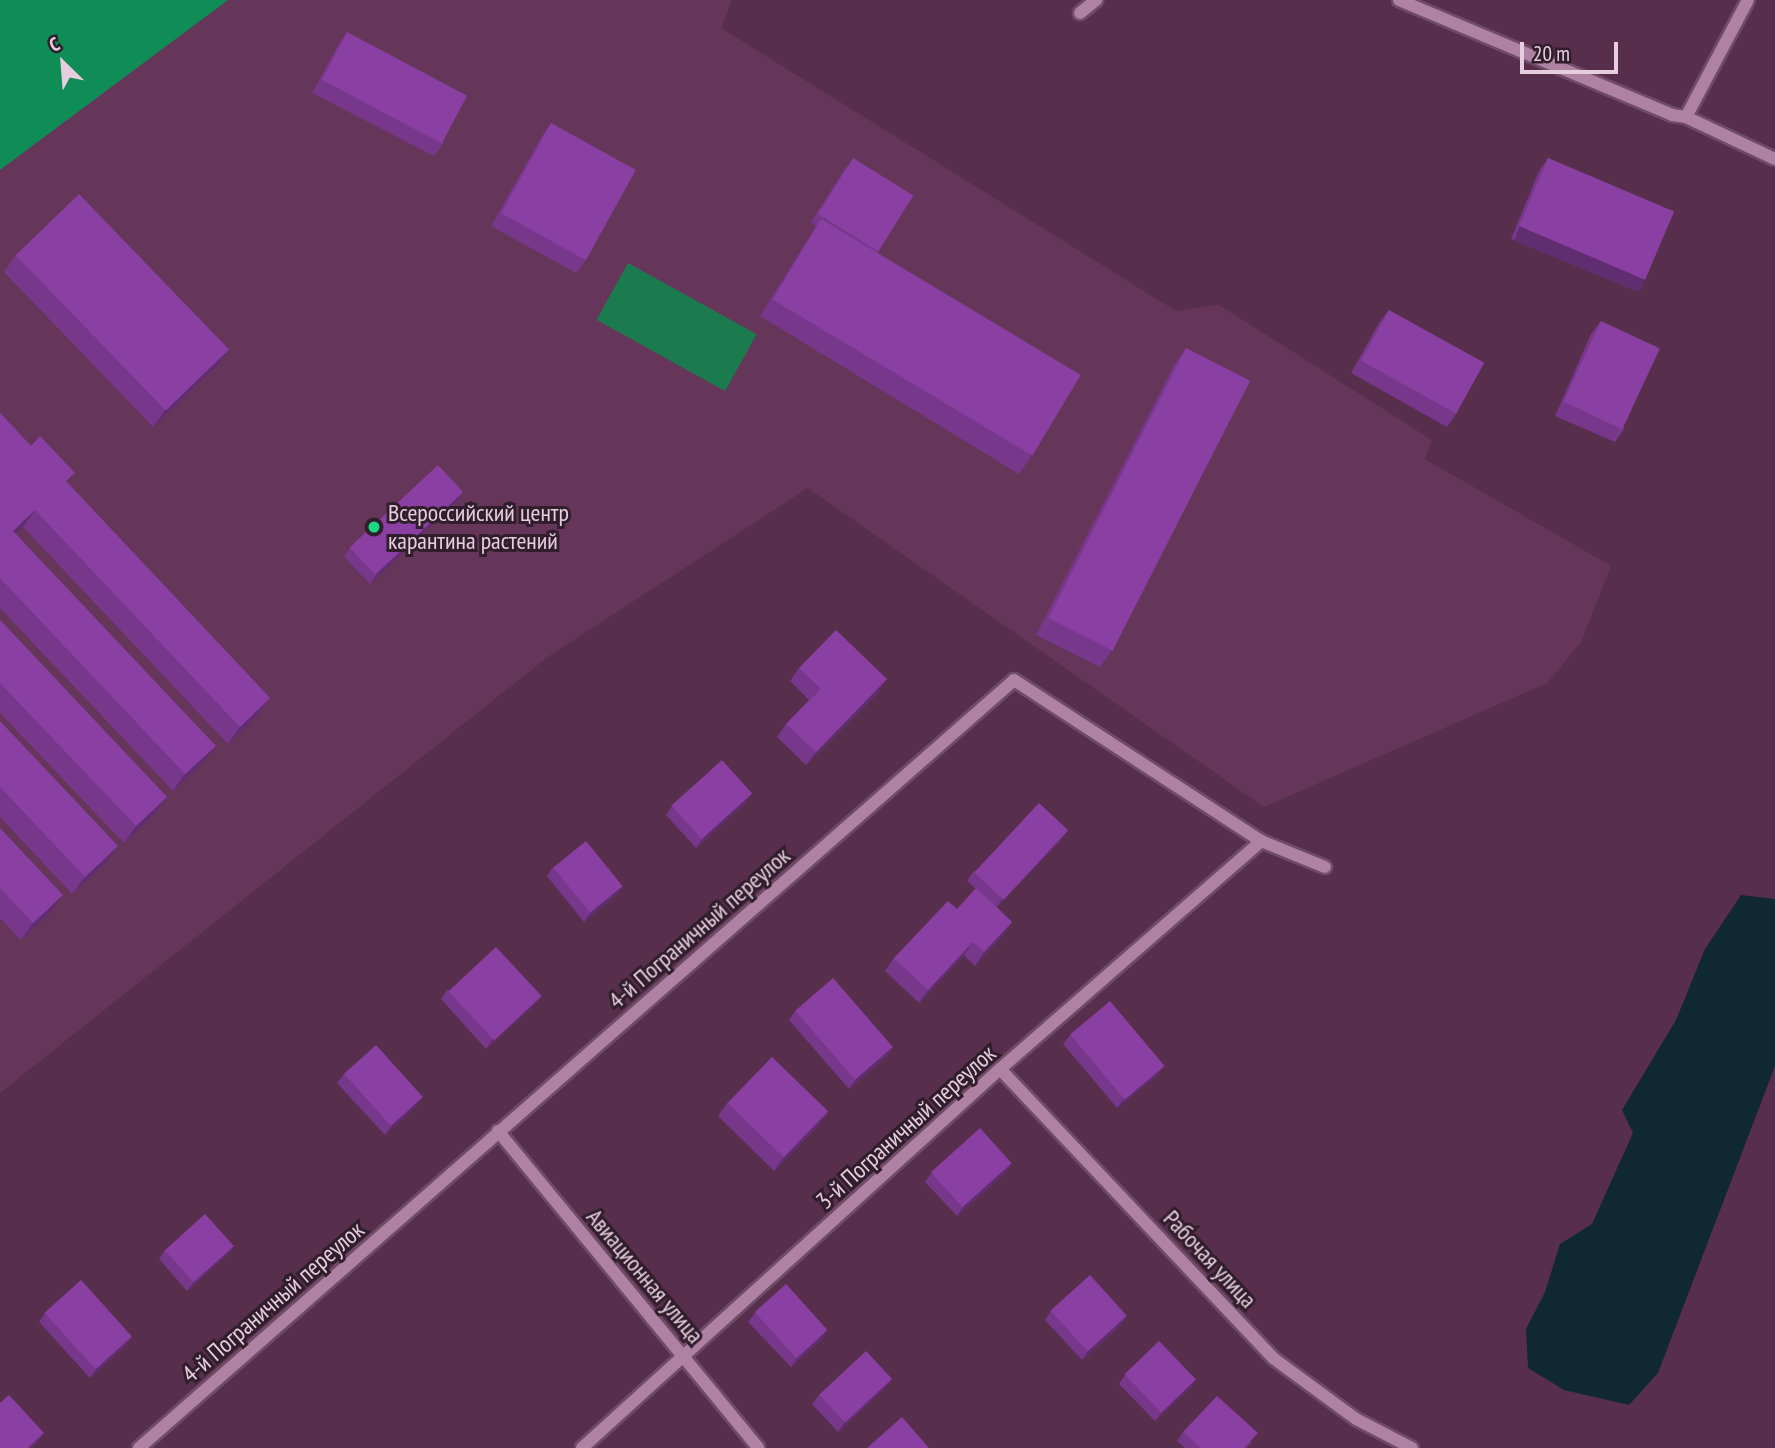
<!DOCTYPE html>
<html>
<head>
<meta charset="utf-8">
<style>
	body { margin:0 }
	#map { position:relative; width:1775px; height:1448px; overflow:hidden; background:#572f4c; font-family:"PT Sans Narrow",sans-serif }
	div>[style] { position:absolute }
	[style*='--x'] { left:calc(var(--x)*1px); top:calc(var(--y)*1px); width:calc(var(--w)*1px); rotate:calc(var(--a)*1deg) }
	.built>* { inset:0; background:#653659 }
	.green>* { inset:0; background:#1b7b4e; transform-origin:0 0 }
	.forest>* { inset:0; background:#108c56 }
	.water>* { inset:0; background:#10282f }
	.roads { filter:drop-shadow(2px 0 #6f4c66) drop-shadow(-2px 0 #6f4c66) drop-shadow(0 2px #6f4c66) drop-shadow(0 -2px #6f4c66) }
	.minor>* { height:12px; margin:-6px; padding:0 6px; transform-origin:6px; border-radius:6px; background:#af81a2 }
	.wall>* { inset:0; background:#77378b }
	.shaded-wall>* { inset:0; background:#612d71; transform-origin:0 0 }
	.building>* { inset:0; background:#8a40a2; transform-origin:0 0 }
	.dots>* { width:19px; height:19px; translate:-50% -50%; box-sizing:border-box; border:4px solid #311e2c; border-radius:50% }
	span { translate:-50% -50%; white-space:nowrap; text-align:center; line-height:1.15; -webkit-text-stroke:6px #311e2c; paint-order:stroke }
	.poi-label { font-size:24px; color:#e7cedf }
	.left { translate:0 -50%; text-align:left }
	.street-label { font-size:24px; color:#e7cedf }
	.north { position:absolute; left:28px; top:28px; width:70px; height:70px; -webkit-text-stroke:5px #311e2c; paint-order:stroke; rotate:335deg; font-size:19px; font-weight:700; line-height:28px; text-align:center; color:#e7cedf }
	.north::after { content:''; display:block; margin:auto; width:24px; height:32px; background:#e7cedf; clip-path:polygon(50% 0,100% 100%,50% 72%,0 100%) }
	.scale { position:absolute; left:1520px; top:42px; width:98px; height:32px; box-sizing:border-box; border:4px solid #e7cedf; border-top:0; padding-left:9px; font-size:21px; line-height:24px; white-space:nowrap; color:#e7cedf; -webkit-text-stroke:5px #311e2c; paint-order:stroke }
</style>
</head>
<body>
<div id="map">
	<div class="built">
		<i style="clip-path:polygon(0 0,732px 0,721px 28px,1176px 311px,1219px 305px,1432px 440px,1425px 459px,1611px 566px,1581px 642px,1547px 683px,1264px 807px,808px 488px,549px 656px,0 1093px)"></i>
	</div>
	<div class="green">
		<i style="left:628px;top:263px;width:147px;height:65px;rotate:29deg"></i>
	</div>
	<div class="forest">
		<i style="clip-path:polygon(0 0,228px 0,0 170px)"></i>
	</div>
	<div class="water">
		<i style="clip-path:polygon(1741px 895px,1775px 899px,1775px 1066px,1658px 1373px,1629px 1405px,1564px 1390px,1528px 1368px,1526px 1329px,1545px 1292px,1560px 1244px,1592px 1224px,1633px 1133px,1622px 1110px,1676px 1020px,1705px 949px)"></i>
	</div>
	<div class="roads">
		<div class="minor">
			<i style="--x:1399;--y:0;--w:296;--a:22.8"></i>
			<i style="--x:1672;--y:115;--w:14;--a:8"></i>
			<i style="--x:1686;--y:117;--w:98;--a:25.3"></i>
			<i style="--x:1080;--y:13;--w:21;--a:-39"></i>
			<i style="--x:1686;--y:117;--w:132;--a:-62.1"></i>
			<i style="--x:1000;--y:1069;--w:398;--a:46.6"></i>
			<i style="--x:1273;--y:1358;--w:103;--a:36.3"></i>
			<i style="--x:1356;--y:1419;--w:63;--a:27.4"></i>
			<i style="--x:498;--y:1131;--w:410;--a:50.6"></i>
			<i style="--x:139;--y:1448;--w:1164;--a:-41.27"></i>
			<i style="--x:1014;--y:680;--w:295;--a:33.1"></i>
			<i style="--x:1261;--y:841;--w:69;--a:22.1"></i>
			<i style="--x:582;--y:1448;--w:564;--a:-42.2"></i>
			<i style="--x:1000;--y:1069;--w:347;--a:-41.1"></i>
		</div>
	</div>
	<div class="wall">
		<i style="clip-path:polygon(347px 32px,444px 143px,434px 156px,312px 93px,338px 45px)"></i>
		<i style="clip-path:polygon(551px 123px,586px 260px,576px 273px,491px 226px,542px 136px)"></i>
		<i style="clip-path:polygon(1548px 158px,1637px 291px,1511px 239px,1539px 171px)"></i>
		<i style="clip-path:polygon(846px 167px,913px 196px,877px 253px,1031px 457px,1019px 474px,760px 316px,816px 226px,811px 222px)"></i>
		<i style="clip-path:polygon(16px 255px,229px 349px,217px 366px,153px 427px,4px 272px)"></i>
		<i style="clip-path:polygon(1389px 310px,1456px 414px,1447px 427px,1351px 373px,1379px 323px)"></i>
		<i style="clip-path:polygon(1601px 321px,1624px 429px,1615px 442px,1555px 416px,1591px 334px)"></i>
		<i style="clip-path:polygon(1186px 348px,1112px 650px,1100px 667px,1036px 635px,1174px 365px)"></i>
		<i style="clip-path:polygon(0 413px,270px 698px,258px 715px,228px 744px,23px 527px,16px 534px,203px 763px,173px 791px,0 608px)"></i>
		<i style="clip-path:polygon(463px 492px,457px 501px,370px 584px,344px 557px,350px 548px)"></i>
		<i style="clip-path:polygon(0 620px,167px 797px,155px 814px,124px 843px,0 713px)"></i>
		<i style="clip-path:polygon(799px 668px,878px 693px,806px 765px,777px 737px,786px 724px,809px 700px,790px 681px)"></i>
		<i style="clip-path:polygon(0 721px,106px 863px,72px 894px,0 817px)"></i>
		<i style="clip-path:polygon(746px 802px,696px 848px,666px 815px,672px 806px)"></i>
		<i style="clip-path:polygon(0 828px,51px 912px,21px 940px,0 918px)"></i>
		<i style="clip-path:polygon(1068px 830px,1062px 839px,997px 907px,1012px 922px,1003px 935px,975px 966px,964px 955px,919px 1003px,885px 971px,894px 958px,957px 909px,976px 889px,967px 881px,973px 872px)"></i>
		<i style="clip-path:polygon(553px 867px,623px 886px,616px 895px,584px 922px,547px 876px)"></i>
		<i style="clip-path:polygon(447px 990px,541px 996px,534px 1005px,486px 1049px,441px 999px)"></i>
		<i style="clip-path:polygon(795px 1011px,893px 1047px,887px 1056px,849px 1089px,789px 1020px)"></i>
		<i style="clip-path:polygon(1070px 1035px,1157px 1075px,1117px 1108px,1063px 1044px)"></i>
		<i style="clip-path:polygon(344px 1074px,416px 1106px,385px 1135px,337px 1083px)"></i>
		<i style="clip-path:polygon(727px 1103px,828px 1112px,819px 1125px,774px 1171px,718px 1116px)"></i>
		<i style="clip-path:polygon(1012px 1163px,1006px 1172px,957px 1216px,925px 1182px,932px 1173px)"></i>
		<i style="clip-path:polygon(234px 1246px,228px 1254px,187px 1291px,159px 1259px,165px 1250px)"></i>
		<i style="clip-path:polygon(1051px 1311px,1121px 1325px,1082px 1360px,1045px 1320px)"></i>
		<i style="clip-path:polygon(45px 1313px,132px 1336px,126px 1345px,90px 1378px,39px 1322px)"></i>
		<i style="clip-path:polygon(755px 1313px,822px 1339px,791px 1367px,748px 1322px)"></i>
		<i style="clip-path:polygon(1125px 1375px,1196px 1379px,1190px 1388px,1155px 1421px,1119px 1384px)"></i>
		<i style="clip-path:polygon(892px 1379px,885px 1388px,838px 1432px,812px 1404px,819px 1395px)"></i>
		<i style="clip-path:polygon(1183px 1432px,1252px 1442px,1246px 1448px,1185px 1448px,1177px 1441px)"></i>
	</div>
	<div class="shaded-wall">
		<i style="left:1520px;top:226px;width:136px;height:16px;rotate:22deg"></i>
		<i style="clip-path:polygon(229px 349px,217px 366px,153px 427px,165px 410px)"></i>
		<i style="clip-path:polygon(463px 492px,457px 501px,370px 584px,376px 575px)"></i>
		<i style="clip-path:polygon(35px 510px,23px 527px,1px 548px,13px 531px)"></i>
		<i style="clip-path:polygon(887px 679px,878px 693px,806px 765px,816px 752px)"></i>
		<i style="clip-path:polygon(270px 698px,258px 715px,228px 744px,240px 727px)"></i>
		<i style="clip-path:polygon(216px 746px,203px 763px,173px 791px,185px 774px)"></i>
		<i style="clip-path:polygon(752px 793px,746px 802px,696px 848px,702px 839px)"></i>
		<i style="clip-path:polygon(167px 797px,155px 814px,124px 843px,136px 826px)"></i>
		<i style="clip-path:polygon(1068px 830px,1062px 839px,996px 908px,1002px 899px)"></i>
		<i style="clip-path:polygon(118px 846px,106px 863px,72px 894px,85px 877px)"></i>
		<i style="clip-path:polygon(623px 886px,616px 895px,584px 922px,590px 913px)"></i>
		<i style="clip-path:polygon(63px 895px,51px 912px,21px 940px,33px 923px)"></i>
		<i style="clip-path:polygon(1012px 922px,1003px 935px,975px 966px,984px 952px)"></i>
		<i style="clip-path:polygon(973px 942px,964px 955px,919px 1003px,928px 990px)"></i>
		<i style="clip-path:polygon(541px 996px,534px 1005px,486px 1049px,492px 1040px)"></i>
		<i style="clip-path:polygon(893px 1047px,887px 1056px,849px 1089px,855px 1080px)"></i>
		<i style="clip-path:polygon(1164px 1066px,1157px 1075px,1117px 1108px,1124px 1099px)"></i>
		<i style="clip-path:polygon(423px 1097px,416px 1106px,385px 1135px,391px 1126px)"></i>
		<i style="clip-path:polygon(828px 1112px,819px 1125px,774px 1171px,783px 1158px)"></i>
		<i style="clip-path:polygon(1012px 1163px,1006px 1172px,957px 1216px,963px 1207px)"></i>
		<i style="clip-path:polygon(234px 1246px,228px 1254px,187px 1291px,194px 1282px)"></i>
		<i style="clip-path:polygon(1127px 1316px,1121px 1325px,1082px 1360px,1088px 1351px)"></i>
		<i style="clip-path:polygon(828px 1330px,822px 1339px,791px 1367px,797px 1358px)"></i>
		<i style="clip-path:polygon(132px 1336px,126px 1345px,90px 1378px,96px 1369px)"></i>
		<i style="clip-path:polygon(892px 1379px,885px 1388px,838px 1432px,844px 1423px)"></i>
		<i style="clip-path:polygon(1196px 1379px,1190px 1388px,1155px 1421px,1162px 1412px)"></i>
		<i style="clip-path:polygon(44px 1433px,38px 1442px,32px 1448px,28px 1448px)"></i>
	</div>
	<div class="building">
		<i style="left:347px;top:32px;width:136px;height:54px;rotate:28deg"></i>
		<i style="left:551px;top:123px;width:97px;height:103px;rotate:29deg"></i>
		<i style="left:853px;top:158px;width:71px;height:66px;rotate:32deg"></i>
		<i style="left:1548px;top:158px;width:137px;height:74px;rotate:23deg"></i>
		<i style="left:79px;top:194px;width:216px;height:88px;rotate:46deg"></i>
		<i style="left:821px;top:219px;width:303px;height:94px;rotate:31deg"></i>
		<i style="left:1389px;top:310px;width:109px;height:58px;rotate:29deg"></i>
		<i style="left:1601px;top:321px;width:65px;height:89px;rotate:25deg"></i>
		<i style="left:1186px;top:348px;width:72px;height:303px;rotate:27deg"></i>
		<i style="clip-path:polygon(0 413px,31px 446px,40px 436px,75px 473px,66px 481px,270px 698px,240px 727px,35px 510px,13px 531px,216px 746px,185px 774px,0 578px)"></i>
		<i style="left:438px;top:465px;width:37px;height:121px;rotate:47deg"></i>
		<i style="clip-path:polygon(0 620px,167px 797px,136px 826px,0 683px)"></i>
		<i style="clip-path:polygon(836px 630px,887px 679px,816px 752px,786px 724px,821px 689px,799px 668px)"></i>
		<i style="clip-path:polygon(0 721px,118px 846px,85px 877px,0 787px)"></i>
		<i style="left:722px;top:760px;width:45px;height:68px;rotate:48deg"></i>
		<i style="left:1039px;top:803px;width:40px;height:95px;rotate:43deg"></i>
		<i style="clip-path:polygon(0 828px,63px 895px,33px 923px,0 888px)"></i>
		<i style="left:586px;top:841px;width:58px;height:42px;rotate:51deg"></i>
		<i style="clip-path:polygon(976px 888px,1012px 922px,984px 952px,973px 942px,928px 990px,894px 958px,948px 901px,957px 909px)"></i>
		<i style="left:496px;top:947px;width:67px;height:65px;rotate:47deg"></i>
		<i style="left:833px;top:978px;width:91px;height:50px;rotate:49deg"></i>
		<i style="left:1110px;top:1001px;width:85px;height:52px;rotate:50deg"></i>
		<i style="left:376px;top:1045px;width:70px;height:43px;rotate:48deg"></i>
		<i style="left:772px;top:1057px;width:78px;height:64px;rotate:44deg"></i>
		<i style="left:980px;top:1128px;width:47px;height:66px;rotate:48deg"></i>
		<i style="left:205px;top:1214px;width:43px;height:54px;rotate:48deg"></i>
		<i style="left:1090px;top:1275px;width:55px;height:53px;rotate:48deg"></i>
		<i style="left:81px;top:1280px;width:76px;height:49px;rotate:48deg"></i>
		<i style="left:786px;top:1284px;width:62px;height:42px;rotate:48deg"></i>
		<i style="left:1159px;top:1341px;width:53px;height:48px;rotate:46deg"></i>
		<i style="left:866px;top:1351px;width:38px;height:64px;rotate:47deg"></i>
		<i style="clip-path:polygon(9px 1395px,44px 1433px,28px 1448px,0 1448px,0 1403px)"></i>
		<i style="clip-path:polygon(1217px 1396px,1258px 1433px,1244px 1448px,1201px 1448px,1183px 1432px)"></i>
		<i style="clip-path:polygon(902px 1417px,929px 1448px,867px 1448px)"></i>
	</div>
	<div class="dots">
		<i style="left:374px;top:527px;background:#1cd988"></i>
	</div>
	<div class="poi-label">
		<span class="left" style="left:388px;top:527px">Всероссийский центр<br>карантина растений</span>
	</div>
	<div class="street-label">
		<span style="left:699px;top:928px;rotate:-41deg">4-й Пограничный переулок</span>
		<span style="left:906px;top:1127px;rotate:-42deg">3-й Пограничный переулок</span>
		<span style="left:1210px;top:1259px;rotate:47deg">Рабочая улица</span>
		<span style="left:645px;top:1276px;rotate:50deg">Авиационная улица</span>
		<span style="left:273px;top:1302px;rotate:-41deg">4-й Пограничный переулок</span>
	</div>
	<div class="north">С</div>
	<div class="scale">20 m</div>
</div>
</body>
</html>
